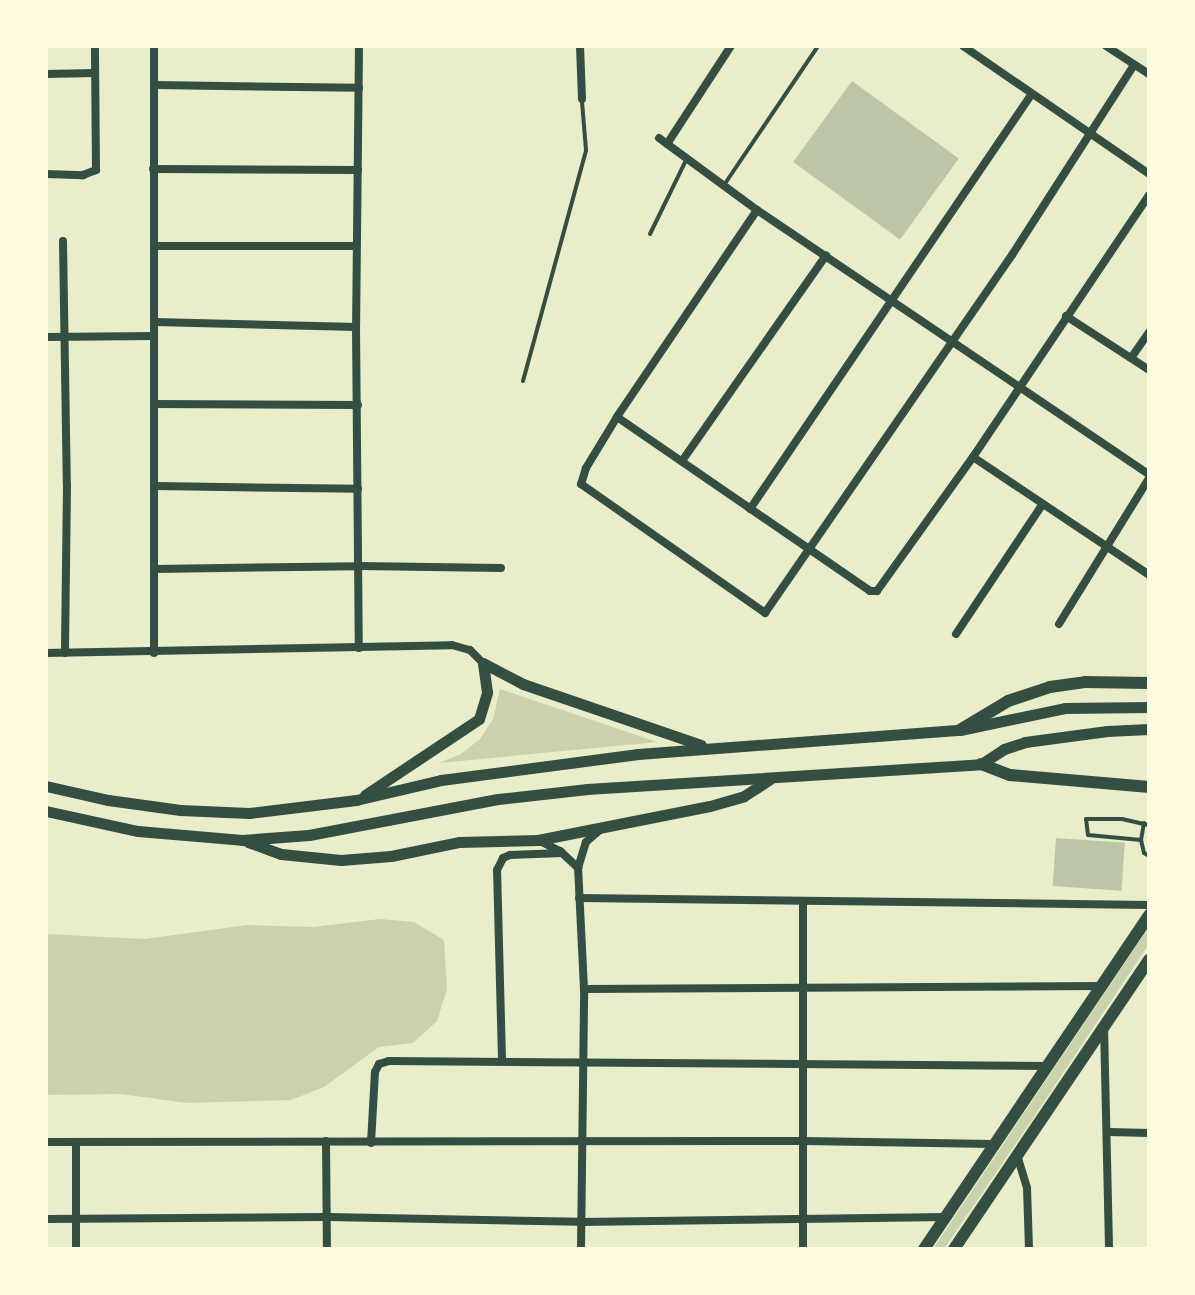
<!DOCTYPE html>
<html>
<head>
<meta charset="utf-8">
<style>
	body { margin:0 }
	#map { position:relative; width:1195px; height:1295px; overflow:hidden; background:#e9edc9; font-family:"Varela Round",sans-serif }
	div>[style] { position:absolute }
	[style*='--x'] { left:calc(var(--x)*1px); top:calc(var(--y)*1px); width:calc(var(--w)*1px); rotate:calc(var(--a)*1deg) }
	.green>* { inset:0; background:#cad2ad }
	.building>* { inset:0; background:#bcc5a7; transform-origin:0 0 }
	.service>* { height:4px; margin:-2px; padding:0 2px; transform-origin:2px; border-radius:2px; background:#344e41 }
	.minor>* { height:8px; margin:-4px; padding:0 4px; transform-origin:4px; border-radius:4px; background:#344e41 }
	.secondary>* { height:11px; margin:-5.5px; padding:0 5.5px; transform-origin:5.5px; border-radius:5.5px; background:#344e41 }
	.primary>* { height:12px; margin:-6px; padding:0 6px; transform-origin:6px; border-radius:6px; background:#344e41 }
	span { translate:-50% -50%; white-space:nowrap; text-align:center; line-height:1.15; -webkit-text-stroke:8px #fefae0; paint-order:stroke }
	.frame { position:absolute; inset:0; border:48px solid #fefae0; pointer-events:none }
</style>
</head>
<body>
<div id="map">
	<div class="green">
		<i style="clip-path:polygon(500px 689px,657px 742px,439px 763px,461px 754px,480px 739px,493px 719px)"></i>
		<i style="clip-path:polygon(380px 919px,414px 922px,444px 940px,447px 989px,437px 1021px,413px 1043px,379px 1047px,324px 1087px,291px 1100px,187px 1103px,121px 1094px,46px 1095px,46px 934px,145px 939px,247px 925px,313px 927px)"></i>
		<i style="clip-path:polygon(1149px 927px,1149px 944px,1025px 1130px,944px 1249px,933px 1249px)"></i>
	</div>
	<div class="building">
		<i style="left:852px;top:81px;width:132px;height:100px;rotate:36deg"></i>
		<i style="left:1056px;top:838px;width:69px;height:48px;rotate:4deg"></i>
	</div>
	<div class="service">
		<i style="--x:724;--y:185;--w:168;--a:-55.9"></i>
		<i style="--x:650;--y:234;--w:85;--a:-64"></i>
		<i style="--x:523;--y:381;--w:239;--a:-74.7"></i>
		<i style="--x:586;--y:150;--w:49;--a:-94.7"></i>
		<i style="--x:1144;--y:823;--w:17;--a:100"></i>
		<i style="--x:1141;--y:840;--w:13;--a:77"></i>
		<i style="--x:1144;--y:853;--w:6;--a:31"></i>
		<i style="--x:1141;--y:840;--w:53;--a:-174.6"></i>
		<i style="--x:1088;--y:835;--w:16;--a:-97"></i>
		<i style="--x:1086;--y:819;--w:36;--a:0"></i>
		<i style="--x:1122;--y:819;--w:28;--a:13"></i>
	</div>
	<div class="minor">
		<i style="--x:359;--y:46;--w:281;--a:90.6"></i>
		<i style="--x:356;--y:327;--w:321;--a:89.5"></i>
		<i style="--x:580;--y:46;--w:53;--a:87.8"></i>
		<i style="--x:963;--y:46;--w:226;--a:34.5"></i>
		<i style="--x:1106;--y:46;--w:51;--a:33.1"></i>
		<i style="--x:46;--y:74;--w:49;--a:-1.2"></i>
		<i style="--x:154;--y:85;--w:205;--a:0.8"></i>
		<i style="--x:659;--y:138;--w:122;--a:36.3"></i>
		<i style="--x:757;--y:210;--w:473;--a:34"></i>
		<i style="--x:667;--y:144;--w:117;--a:-56.9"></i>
		<i style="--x:153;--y:169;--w:205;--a:0.3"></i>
		<i style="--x:46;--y:174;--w:37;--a:2"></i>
		<i style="--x:83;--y:175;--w:14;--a:-21"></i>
		<i style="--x:96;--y:170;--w:124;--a:-90.5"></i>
		<i style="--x:757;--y:210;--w:250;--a:124.1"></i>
		<i style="--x:617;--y:417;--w:60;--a:121.3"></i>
		<i style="--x:586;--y:468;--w:17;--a:107"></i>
		<i style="--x:581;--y:484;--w:225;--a:35"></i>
		<i style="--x:765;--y:613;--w:435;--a:-55.4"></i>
		<i style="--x:1012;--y:255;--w:226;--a:-57.3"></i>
		<i style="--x:63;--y:241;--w:244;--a:89.1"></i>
		<i style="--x:67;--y:485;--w:168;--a:90.7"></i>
		<i style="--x:154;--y:246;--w:202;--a:0"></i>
		<i style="--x:1066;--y:316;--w:99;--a:33"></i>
		<i style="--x:154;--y:322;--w:202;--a:1.4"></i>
		<i style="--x:46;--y:337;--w:108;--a:-0.5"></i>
		<i style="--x:1131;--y:358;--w:32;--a:-55"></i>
		<i style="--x:154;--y:404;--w:204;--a:0.3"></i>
		<i style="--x:617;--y:417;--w:307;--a:34.5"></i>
		<i style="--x:870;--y:591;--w:7;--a:0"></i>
		<i style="--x:877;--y:591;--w:165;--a:-54.4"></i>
		<i style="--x:973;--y:457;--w:316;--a:-56.1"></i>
		<i style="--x:973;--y:457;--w:212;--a:33.8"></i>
		<i style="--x:682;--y:461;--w:251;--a:-55"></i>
		<i style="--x:155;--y:486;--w:203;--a:0.8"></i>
		<i style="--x:750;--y:509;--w:500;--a:-55.83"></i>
		<i style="--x:155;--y:569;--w:204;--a:-0.8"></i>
		<i style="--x:359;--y:566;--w:142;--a:0.8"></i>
		<i style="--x:1059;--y:624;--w:172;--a:-58.3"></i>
		<i style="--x:956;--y:634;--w:155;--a:-56.3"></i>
		<i style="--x:46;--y:653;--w:406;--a:-1.1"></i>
		<i style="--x:452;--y:645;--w:19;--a:16"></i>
		<i style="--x:470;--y:650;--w:18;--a:45"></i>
		<i style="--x:154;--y:653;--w:607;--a:-90"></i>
		<i style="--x:538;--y:840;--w:25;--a:27"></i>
		<i style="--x:560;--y:851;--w:25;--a:43"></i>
		<i style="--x:579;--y:898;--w:570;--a:0.7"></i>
		<i style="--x:803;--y:901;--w:348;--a:90"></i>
		<i style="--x:584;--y:989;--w:518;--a:-0.33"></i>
		<i style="--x:1104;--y:1026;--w:223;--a:88.7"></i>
		<i style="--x:502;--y:1059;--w:189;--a:-91.5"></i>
		<i style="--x:497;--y:870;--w:13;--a:-63"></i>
		<i style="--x:503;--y:858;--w:8;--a:-23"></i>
		<i style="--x:510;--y:855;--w:52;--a:-2.2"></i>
		<i style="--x:1109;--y:1132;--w:40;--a:1.4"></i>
		<i style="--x:326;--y:1141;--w:108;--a:89.5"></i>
		<i style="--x:46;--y:1142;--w:757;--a:-0.08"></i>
		<i style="--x:803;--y:1141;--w:191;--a:0.9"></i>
		<i style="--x:371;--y:1143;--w:71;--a:-86.8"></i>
		<i style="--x:375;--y:1072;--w:9;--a:-63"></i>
		<i style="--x:379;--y:1064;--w:10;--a:-17"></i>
		<i style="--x:389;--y:1061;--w:659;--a:0.43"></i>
		<i style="--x:1017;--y:1155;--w:34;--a:73"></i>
		<i style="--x:1027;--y:1188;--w:61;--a:88.1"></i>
		<i style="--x:46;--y:1219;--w:282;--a:-0.4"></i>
		<i style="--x:328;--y:1217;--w:252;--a:1.1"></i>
		<i style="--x:580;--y:1222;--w:366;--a:-0.8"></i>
		<i style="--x:76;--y:1249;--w:107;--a:-90"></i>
		<i style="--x:581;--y:1249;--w:260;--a:-89.3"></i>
		<i style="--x:584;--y:989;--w:121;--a:-92.8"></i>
		<i style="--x:578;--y:868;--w:27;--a:-73"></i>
		<i style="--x:586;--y:842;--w:18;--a:-41"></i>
	</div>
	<div class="secondary">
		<i style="--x:483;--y:663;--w:45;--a:27.7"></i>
		<i style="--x:523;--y:684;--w:188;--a:18.9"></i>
		<i style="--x:46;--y:786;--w:64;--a:12.7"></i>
		<i style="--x:108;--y:800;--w:73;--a:7.9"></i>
		<i style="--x:180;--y:810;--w:69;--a:2.5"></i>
		<i style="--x:249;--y:813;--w:108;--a:-6.9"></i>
		<i style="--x:356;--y:800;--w:87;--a:-13.2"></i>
		<i style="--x:441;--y:780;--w:199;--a:-7.5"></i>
		<i style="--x:638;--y:754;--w:323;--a:-4.3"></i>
		<i style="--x:960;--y:730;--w:107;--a:-11.8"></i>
		<i style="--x:1065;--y:708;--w:84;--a:-0.7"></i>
		<i style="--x:365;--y:795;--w:137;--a:-33.7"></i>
		<i style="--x:479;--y:719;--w:28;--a:-73"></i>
		<i style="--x:487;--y:692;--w:29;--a:-98"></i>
		<i style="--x:46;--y:811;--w:94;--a:12.3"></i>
		<i style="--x:138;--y:831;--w:104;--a:4.9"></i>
		<i style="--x:242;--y:840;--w:67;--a:-4.3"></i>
		<i style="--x:309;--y:835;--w:192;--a:-10.8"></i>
		<i style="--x:498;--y:799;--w:90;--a:-6.4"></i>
		<i style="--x:587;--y:789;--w:395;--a:-3.6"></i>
		<i style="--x:981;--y:764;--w:27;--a:-33"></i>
		<i style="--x:1004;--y:749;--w:22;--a:-18"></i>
		<i style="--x:1025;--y:742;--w:83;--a:-7.6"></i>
		<i style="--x:1107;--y:731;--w:42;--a:-2.7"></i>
		<i style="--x:248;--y:842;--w:35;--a:20"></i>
		<i style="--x:281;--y:854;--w:60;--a:5.7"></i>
		<i style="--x:341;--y:860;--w:50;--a:-4.6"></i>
		<i style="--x:391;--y:856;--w:69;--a:-11.6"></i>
		<i style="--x:459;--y:842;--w:79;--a:-1.5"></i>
		<i style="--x:538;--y:840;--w:175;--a:-11.2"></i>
		<i style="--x:710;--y:806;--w:35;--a:-16"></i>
		<i style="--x:744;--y:796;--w:30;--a:-33"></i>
	</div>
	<div class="primary">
		<i style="--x:960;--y:730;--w:56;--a:-31.1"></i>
		<i style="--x:1008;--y:701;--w:44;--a:-18.4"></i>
		<i style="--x:1050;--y:687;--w:35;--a:-8"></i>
		<i style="--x:1085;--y:682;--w:64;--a:0.9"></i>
		<i style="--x:981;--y:764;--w:31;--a:21"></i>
		<i style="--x:1010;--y:775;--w:140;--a:4.9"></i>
		<i style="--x:924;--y:1249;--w:403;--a:-56"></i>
		<i style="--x:954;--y:1249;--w:349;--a:-56"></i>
	</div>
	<div class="frame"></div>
</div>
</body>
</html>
